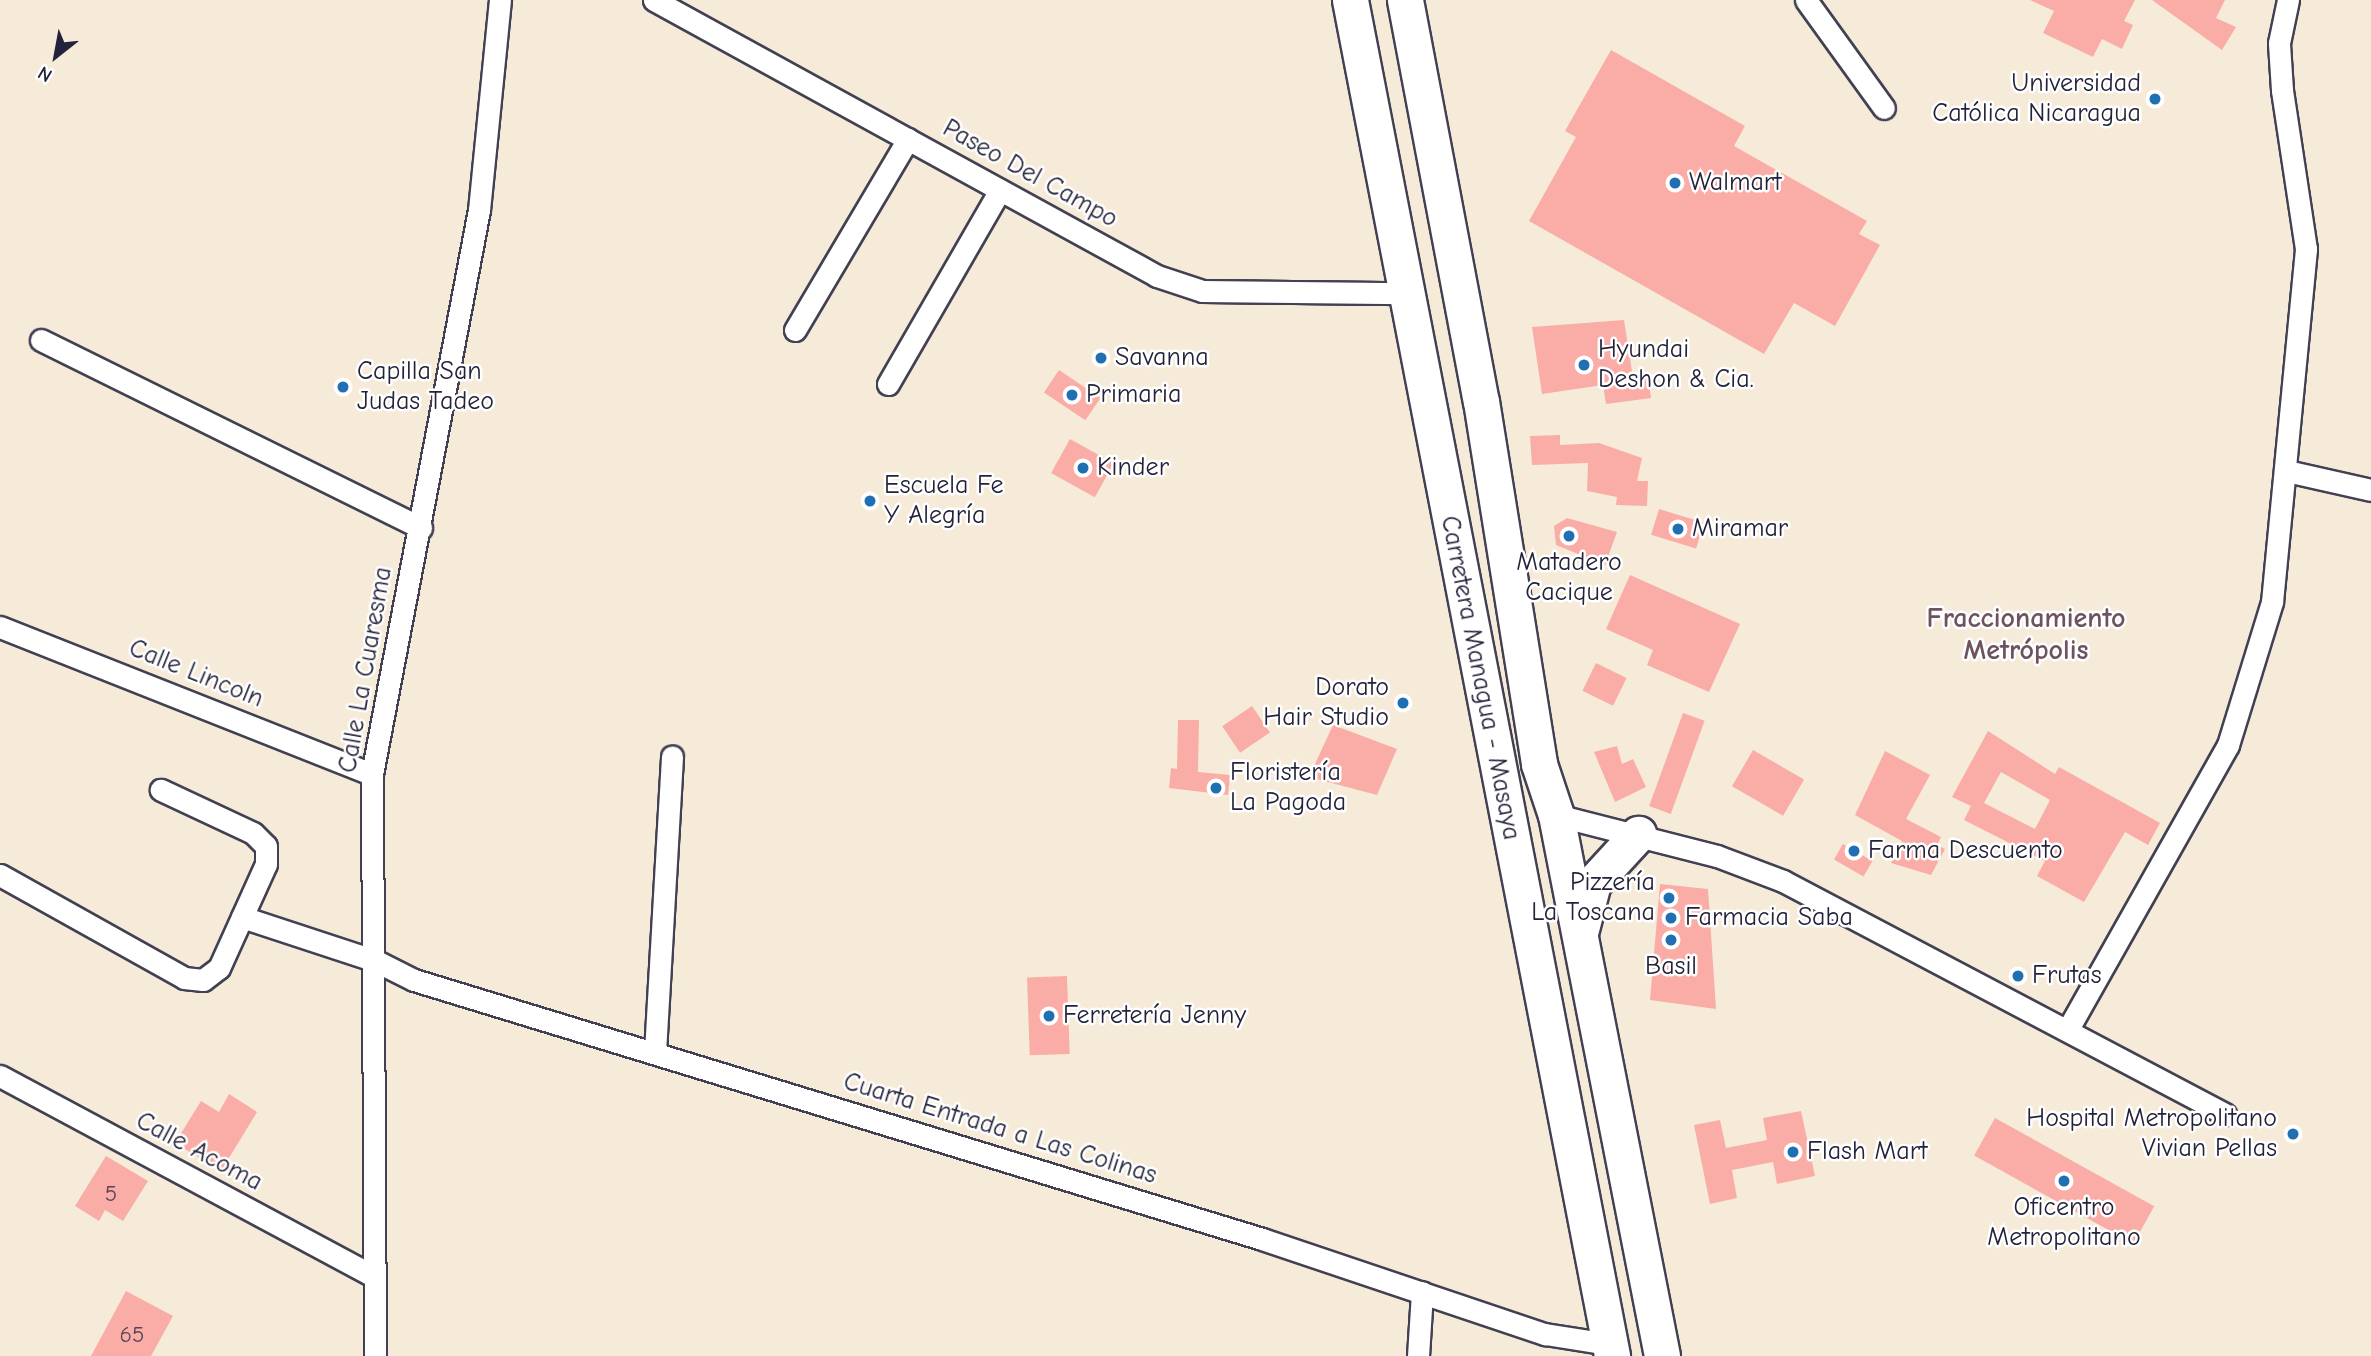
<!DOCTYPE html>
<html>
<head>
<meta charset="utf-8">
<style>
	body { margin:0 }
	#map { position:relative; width:2371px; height:1356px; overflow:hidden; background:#f6ebd9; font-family:"Comic Neue",sans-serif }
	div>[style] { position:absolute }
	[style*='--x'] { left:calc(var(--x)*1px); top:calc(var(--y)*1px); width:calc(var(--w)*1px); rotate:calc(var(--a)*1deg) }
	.building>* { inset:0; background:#faaca6; transform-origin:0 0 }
	.roads { filter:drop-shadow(2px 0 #424053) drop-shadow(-2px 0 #424053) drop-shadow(0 2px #424053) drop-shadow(0 -2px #424053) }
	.minor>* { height:21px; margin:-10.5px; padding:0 10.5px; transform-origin:10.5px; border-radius:10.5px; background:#fff }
	.trunk>* { height:35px; margin:-17.5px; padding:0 17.5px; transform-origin:17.5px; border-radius:17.5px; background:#fff }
	.dots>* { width:19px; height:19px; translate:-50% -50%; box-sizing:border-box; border:4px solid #fff; border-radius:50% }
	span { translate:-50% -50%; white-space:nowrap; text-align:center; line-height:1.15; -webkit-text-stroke:5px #fff; paint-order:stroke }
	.number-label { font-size:23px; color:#584456 }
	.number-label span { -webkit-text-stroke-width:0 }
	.poi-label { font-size:26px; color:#22223b }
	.right { translate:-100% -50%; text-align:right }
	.left { translate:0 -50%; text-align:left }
	.street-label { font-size:26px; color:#22223b }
	.neighbourhood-label { font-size:28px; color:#6e5260; font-weight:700 }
	.north { position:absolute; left:21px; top:21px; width:70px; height:70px; -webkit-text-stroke:5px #fff; paint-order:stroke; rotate:211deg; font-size:19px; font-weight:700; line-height:28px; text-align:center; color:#22223b }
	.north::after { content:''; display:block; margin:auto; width:24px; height:32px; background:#22223b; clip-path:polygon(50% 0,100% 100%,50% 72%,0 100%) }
</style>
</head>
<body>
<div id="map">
	<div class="building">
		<i style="clip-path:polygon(2030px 0,2135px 0,2124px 21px,2133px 25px,2122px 49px,2102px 39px,2093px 57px,2043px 33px,2054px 11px)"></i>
		<i style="clip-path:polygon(2152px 0,2225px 0,2216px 18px,2236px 27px,2222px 50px)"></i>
		<i style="clip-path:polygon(1611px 50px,1745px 126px,1734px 146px,1867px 221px,1859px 234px,1880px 245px,1835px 326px,1794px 303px,1764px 354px,1529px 221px,1576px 137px,1565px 131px)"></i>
		<i style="clip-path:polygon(1624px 320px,1633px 378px,1648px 375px,1651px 398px,1606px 404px,1603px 385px,1542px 394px,1532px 327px)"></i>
		<i style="left:1059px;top:370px;width:50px;height:27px;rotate:34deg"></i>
		<i style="clip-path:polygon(1560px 435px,1560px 445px,1599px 443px,1642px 458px,1637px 481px,1648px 481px,1647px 506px,1616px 505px,1617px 497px,1587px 491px,1588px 463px,1532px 465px,1530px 436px)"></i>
		<i style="left:1070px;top:439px;width:50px;height:39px;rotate:29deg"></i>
		<i style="left:1659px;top:509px;width:47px;height:27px;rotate:17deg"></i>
		<i style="clip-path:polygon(1567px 518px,1617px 532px,1605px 565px,1556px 545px,1554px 526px)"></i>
		<i style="clip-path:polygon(1630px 575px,1740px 624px,1709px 692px,1647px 665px,1653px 650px,1606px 629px)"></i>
		<i style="left:1596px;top:663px;width:34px;height:31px;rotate:26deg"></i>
		<i style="left:1252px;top:706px;width:32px;height:36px;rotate:56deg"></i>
		<i style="left:1683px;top:713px;width:23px;height:99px;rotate:20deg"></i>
		<i style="clip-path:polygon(1178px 720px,1199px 720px,1198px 772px,1230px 775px,1228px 795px,1169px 788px,1171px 768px,1177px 769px)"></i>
		<i style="clip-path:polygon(1333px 725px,1397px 749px,1377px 795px,1309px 777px)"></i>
		<i style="clip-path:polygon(evenodd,1988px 731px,2055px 774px,2059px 767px,2160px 823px,2148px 845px,2125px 832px,2084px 902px,2037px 876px,2045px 861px,1964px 820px,1971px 806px,1952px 797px,1988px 731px,2001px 772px,2050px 800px,2035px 829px,1984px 803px,2001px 772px)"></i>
		<i style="clip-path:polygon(1617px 746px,1622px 764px,1633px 759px,1646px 787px,1615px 802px,1594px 752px)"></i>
		<i style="left:1753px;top:750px;width:59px;height:42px;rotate:30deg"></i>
		<i style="clip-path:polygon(1885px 751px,1930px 775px,1906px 819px,1941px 837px,1937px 845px,1945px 849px,1931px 875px,1891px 863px,1902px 841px,1855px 815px)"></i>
		<i style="left:1843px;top:844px;width:34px;height:18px;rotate:30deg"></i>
		<i style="clip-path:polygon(1660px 884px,1708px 889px,1716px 1009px,1650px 1000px)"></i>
		<i style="left:1067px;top:976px;width:78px;height:40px;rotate:88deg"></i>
		<i style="clip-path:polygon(229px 1094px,257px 1112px,221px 1171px,175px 1143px,201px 1101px,219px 1112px)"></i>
		<i style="clip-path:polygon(1801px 1111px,1815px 1176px,1777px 1184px,1773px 1162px,1732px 1170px,1737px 1198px,1710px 1204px,1694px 1125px,1720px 1120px,1726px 1148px,1767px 1140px,1763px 1118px)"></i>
		<i style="left:1995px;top:1118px;width:182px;height:43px;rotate:29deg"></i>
		<i style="clip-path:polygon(106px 1156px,148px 1181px,123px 1221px,105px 1210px,99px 1221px,75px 1206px)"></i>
		<i style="clip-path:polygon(126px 1291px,173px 1316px,151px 1356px,91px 1356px)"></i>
	</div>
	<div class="roads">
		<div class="minor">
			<i style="--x:654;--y:0;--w:574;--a:28.75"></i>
			<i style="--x:1157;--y:276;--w:47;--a:18.4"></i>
			<i style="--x:1202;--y:291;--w:205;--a:0.6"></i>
			<i style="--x:1806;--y:0;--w:133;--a:54.2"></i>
			<i style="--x:795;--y:330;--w:222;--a:-59.4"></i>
			<i style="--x:41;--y:340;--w:424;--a:26.3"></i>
			<i style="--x:888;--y:384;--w:224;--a:-60"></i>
			<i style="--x:2287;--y:471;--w:86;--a:12.7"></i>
			<i style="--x:0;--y:627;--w:400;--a:21.6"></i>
			<i style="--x:1556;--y:815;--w:166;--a:14.3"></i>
			<i style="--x:1717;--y:856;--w:71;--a:20.7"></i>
			<i style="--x:1783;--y:881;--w:500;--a:27.8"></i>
			<i style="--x:0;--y:875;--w:211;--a:29.2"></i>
			<i style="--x:184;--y:978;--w:19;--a:6"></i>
			<i style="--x:203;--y:980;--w:20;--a:-37"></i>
			<i style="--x:219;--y:968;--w:114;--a:-65.7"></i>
			<i style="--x:266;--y:864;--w:18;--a:-90"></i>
			<i style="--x:266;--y:846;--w:18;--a:-135"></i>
			<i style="--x:253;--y:833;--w:102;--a:-154.9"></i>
			<i style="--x:242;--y:917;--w:141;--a:18.2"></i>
			<i style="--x:376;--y:961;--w:42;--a:26.6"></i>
			<i style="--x:414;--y:980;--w:887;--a:16.98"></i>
			<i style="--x:1262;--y:1239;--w:299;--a:18.6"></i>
			<i style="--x:1545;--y:1334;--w:65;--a:8.9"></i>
			<i style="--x:2068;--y:1029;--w:326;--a:-60.6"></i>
			<i style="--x:2228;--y:745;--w:150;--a:-72.9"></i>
			<i style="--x:2272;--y:602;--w:355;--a:-84.5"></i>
			<i style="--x:2306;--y:249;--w:161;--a:-98.6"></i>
			<i style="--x:2282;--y:90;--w:47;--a:-93.7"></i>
			<i style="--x:2279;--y:43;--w:44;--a:-78.2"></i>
			<i style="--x:655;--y:1052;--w:296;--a:-86.7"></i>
			<i style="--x:0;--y:1076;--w:423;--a:28.2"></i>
			<i style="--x:375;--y:1356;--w:582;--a:-90.3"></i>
			<i style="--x:372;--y:774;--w:574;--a:-79.26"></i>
			<i style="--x:479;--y:210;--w:211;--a:-84.3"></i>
			<i style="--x:1418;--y:1356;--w:64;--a:-86.4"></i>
		</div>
		<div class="trunk">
			<i style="--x:1350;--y:0;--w:1381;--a:79.06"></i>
			<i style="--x:1405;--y:0;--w:408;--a:79.3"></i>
			<i style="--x:1481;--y:401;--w:368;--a:80.9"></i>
			<i style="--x:1539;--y:764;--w:54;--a:71.6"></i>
			<i style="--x:1556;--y:815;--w:551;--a:78.91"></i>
			<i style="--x:1581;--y:929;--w:48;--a:-75.4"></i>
			<i style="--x:1593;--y:883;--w:67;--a:-47.4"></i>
		</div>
	</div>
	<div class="dots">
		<i style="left:2155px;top:99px;background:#1f6fb2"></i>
		<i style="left:1675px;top:183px;background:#1f6fb2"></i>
		<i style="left:1101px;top:358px;background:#1f6fb2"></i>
		<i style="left:1584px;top:365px;background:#1f6fb2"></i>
		<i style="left:343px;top:387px;background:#1f6fb2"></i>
		<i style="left:1072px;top:395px;background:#1f6fb2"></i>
		<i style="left:1083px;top:468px;background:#1f6fb2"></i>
		<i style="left:870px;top:501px;background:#1f6fb2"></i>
		<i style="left:1678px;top:529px;background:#1f6fb2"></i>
		<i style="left:1569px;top:536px;background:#1f6fb2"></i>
		<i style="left:1403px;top:703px;background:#1f6fb2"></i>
		<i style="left:1216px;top:788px;background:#1f6fb2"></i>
		<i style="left:1854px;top:851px;background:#1f6fb2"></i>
		<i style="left:1669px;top:898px;background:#1f6fb2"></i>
		<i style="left:1671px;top:918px;background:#1f6fb2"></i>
		<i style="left:1671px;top:940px;background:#1f6fb2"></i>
		<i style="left:2018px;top:976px;background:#1f6fb2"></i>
		<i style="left:1049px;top:1016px;background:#1f6fb2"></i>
		<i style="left:2293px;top:1134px;background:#1f6fb2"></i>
		<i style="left:1793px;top:1152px;background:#1f6fb2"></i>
		<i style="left:2064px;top:1181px;background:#1f6fb2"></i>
	</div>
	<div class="number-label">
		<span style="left:111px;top:1194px">5</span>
		<span style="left:132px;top:1335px">65</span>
	</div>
	<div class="poi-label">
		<span class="right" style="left:2141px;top:99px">Universidad<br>Católica Nicaragua</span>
		<span class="left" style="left:1689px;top:183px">Walmart</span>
		<span class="left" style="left:1598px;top:365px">Hyundai<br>Deshon &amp; Cia.</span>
		<span class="left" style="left:1115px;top:358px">Savanna</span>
		<span class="left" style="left:357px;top:387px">Capilla San<br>Judas Tadeo</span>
		<span class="left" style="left:1086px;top:395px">Primaria</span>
		<span class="left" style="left:1097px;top:468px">Kinder</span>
		<span class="left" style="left:884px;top:501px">Escuela Fe<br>Y Alegría</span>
		<span class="left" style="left:1692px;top:529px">Miramar</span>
		<span style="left:1569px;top:578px">Matadero<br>Cacique</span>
		<span class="right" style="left:1389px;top:703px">Dorato<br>Hair Studio</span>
		<span class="left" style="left:1230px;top:788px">Floristería<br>La Pagoda</span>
		<span class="left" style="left:1868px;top:851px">Farma Descuento</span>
		<span class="right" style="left:1655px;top:898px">Pizzería<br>La Toscana</span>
		<span class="left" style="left:1685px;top:918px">Farmacia Saba</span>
		<span style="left:1671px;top:967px">Basil</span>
		<span class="left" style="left:2032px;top:976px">Frutas</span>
		<span class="left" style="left:1063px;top:1016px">Ferretería Jenny</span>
		<span class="right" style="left:2277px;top:1134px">Hospital Metropolitano<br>Vivian Pellas</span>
		<span class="left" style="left:1807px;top:1152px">Flash Mart</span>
		<span style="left:2064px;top:1223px">Oficentro<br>Metropolitano</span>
	</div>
	<div class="street-label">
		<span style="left:1030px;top:174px;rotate:29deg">Paseo Del Campo</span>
		<span style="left:366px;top:670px;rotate:-80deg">Calle La Cuaresma</span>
		<span style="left:196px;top:674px;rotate:22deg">Calle Lincoln</span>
		<span style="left:1480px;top:678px;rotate:79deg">Carretera Managua - Masaya</span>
		<span style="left:1000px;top:1129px;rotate:17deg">Cuarta Entrada a Las Colinas</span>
		<span style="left:199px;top:1152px;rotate:28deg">Calle Acoma</span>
	</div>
	<div class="neighbourhood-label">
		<span style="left:2026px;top:634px">Fraccionamiento<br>Metrópolis</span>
	</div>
	<div class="north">N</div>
</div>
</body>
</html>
